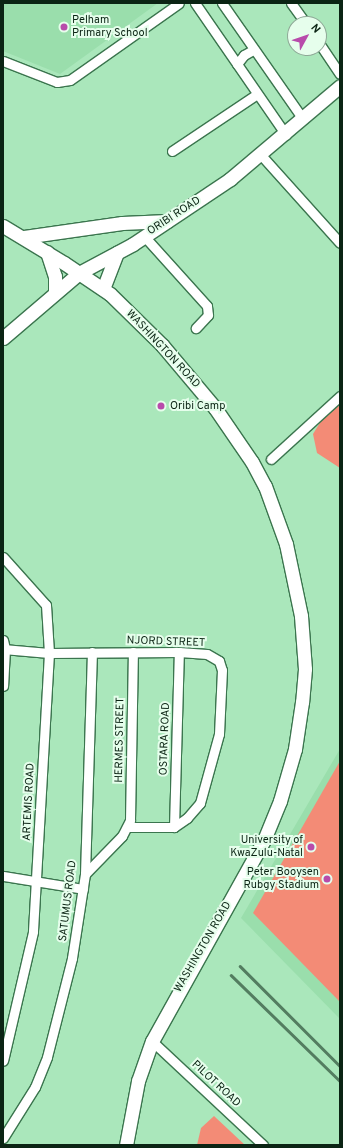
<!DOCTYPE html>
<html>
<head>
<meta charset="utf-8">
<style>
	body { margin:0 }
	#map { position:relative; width:343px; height:1148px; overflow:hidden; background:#aae7bb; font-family:Overpass,sans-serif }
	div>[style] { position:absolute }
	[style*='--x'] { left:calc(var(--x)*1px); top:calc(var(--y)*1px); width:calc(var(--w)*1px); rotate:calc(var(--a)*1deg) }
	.built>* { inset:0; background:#9adeac }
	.green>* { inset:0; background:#f38b76 }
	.roads { filter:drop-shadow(1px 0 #3b754e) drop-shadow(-1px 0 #3b754e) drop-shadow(0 1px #3b754e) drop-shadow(0 -1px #3b754e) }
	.street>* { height:9px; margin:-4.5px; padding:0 4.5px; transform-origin:4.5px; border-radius:4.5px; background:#fff }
	.secondary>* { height:13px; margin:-6.5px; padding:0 6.5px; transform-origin:6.5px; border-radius:6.5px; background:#fff }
	.rail>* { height:2.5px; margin:-1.25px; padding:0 1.25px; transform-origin:1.25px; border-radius:1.25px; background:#537d60 }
	.dots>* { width:11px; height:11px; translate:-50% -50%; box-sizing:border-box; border:2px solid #e6feec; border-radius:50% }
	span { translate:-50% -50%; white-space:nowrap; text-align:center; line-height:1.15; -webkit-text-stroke:4px #e6feec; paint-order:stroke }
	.poi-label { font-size:11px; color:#0b2414 }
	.left { translate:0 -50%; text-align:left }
	.right { translate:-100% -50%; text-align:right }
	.street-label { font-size:11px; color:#0b2414 }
	.frame { position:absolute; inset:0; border:4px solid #0b2414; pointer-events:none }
	.north { position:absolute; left:287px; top:16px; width:40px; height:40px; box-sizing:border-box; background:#e6feec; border:1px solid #8ea796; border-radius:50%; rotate:50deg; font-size:11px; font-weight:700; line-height:16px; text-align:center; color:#0b2414 }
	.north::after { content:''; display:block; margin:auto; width:14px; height:18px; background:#b84bab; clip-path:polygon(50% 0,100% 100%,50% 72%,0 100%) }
</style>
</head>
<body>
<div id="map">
	<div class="built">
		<i style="clip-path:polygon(3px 3px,158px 3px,60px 74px,3px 51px)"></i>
		<i style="clip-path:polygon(340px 749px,340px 1019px,241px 918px)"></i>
	</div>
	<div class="green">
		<i style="clip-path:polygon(340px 390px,340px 468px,317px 453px,313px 434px)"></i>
		<i style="clip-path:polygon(340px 761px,340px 1002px,253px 913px)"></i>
		<i style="clip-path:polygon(214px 1116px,245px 1145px,197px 1145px,201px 1128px)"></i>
	</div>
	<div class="roads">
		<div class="street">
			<i style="--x:195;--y:3;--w:160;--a:55.4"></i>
			<i style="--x:222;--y:3;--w:141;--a:55.1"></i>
			<i style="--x:291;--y:3;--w:26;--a:54"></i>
			<i style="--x:319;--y:43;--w:37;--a:56"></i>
			<i style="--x:3;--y:61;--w:58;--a:21.3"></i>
			<i style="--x:57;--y:82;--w:13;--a:-9"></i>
			<i style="--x:70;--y:80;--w:133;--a:-35.2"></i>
			<i style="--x:237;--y:64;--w:11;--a:-52"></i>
			<i style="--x:244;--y:55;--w:10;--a:-29"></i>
			<i style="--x:172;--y:151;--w:102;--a:-33.8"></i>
			<i style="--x:261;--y:155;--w:118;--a:48.1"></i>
			<i style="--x:144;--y:236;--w:94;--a:48"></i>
			<i style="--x:207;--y:306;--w:9;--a:84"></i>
			<i style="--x:208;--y:315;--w:18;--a:133"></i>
			<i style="--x:271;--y:459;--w:93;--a:-42.4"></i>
			<i style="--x:3;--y:557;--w:64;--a:48.1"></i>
			<i style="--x:46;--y:605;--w:48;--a:86.4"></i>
			<i style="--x:49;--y:653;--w:279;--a:93.3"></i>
			<i style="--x:33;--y:932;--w:132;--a:103.1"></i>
			<i style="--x:3;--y:640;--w:9;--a:77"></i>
			<i style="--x:5;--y:649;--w:37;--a:93"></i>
			<i style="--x:3;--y:649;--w:46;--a:5"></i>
			<i style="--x:49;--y:653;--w:130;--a:-0.4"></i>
			<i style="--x:179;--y:652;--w:28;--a:4"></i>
			<i style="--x:207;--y:654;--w:14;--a:30"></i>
			<i style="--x:219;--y:661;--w:9;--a:72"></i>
			<i style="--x:222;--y:670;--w:64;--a:92.7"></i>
			<i style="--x:219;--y:734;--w:72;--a:105.4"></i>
			<i style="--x:200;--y:803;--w:20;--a:131"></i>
			<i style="--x:187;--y:818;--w:16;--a:145"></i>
			<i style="--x:174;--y:827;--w:46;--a:180"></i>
			<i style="--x:174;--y:827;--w:175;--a:-88.4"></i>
			<i style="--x:85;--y:874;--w:53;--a:-45.8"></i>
			<i style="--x:122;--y:836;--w:18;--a:-63"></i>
			<i style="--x:130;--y:820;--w:168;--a:-89"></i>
			<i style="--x:3;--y:876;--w:81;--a:9.2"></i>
			<i style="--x:152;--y:1041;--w:152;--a:43.1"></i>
			<i style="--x:3;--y:1138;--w:60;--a:-57.9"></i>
			<i style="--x:35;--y:1087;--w:32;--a:-68"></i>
			<i style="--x:47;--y:1057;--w:102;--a:-75.8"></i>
			<i style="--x:72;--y:958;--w:85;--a:-81.2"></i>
			<i style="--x:85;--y:874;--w:222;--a:-88.2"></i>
		</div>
		<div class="secondary">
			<i style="--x:3;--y:226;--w:71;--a:31.2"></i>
			<i style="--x:64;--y:263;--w:55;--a:34"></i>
			<i style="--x:110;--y:294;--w:73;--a:44.4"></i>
			<i style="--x:162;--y:345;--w:82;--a:49.9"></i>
			<i style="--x:215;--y:408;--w:65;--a:55.6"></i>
			<i style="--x:252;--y:462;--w:27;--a:62"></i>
			<i style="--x:265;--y:486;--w:62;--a:70.1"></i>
			<i style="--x:286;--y:544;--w:74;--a:78.2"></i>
			<i style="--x:301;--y:616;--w:53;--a:85.7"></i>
			<i style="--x:305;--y:669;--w:33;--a:95"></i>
			<i style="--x:302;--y:702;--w:48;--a:98.5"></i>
			<i style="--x:295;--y:749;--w:54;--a:106.1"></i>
			<i style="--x:280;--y:801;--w:42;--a:112.3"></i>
			<i style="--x:264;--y:840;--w:230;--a:119.1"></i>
			<i style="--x:152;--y:1041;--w:42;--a:109.3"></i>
			<i style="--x:138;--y:1081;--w:65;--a:100.6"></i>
			<i style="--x:24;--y:237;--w:99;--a:-8.1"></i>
			<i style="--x:122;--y:223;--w:45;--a:-2.5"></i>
			<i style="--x:47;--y:252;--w:25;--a:72"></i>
			<i style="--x:55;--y:276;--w:15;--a:90"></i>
			<i style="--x:103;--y:289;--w:39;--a:-69"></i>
			<i style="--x:3;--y:338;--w:100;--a:-40.5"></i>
			<i style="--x:79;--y:273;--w:61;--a:-28.2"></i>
			<i style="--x:133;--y:244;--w:117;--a:-33.8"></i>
			<i style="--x:230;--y:179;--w:144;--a:-40.2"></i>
		</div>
	</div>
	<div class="rail">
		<i style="--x:240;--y:966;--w:141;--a:45"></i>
		<i style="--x:231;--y:975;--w:152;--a:44.2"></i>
	</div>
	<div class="dots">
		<i style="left:64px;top:27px;background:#b84bab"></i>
		<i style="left:161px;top:406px;background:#b84bab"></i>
		<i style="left:311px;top:847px;background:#b84bab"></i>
		<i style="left:327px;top:879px;background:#b84bab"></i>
	</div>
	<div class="poi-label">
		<span class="left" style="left:72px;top:27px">Pelham<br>Primary School</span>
		<span class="left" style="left:170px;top:406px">Oribi Camp</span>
		<span class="right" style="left:303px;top:847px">University of<br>KwaZulu-Natal</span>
		<span class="right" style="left:319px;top:879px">Peter Booysen<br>Rubgy Stadium</span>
	</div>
	<div class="street-label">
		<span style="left:174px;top:216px;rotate:-33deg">ORIBI ROAD</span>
		<span style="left:163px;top:349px;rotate:47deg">WASHINGTON ROAD</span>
		<span style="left:166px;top:642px;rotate:2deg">NJORD STREET</span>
		<span style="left:165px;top:739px;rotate:-88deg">OSTARA ROAD</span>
		<span style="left:120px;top:740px;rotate:-89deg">HERMES STREET</span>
		<span style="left:29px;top:802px;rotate:-87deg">ARTEMIS ROAD</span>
		<span style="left:68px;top:901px;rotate:-83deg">SATUMUS ROAD</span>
		<span style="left:203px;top:947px;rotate:-60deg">WASHINGTON ROAD</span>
		<span style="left:216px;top:1084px;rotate:43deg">PILOT ROAD</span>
	</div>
	<div class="frame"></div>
	<div class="north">N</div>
</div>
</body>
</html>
